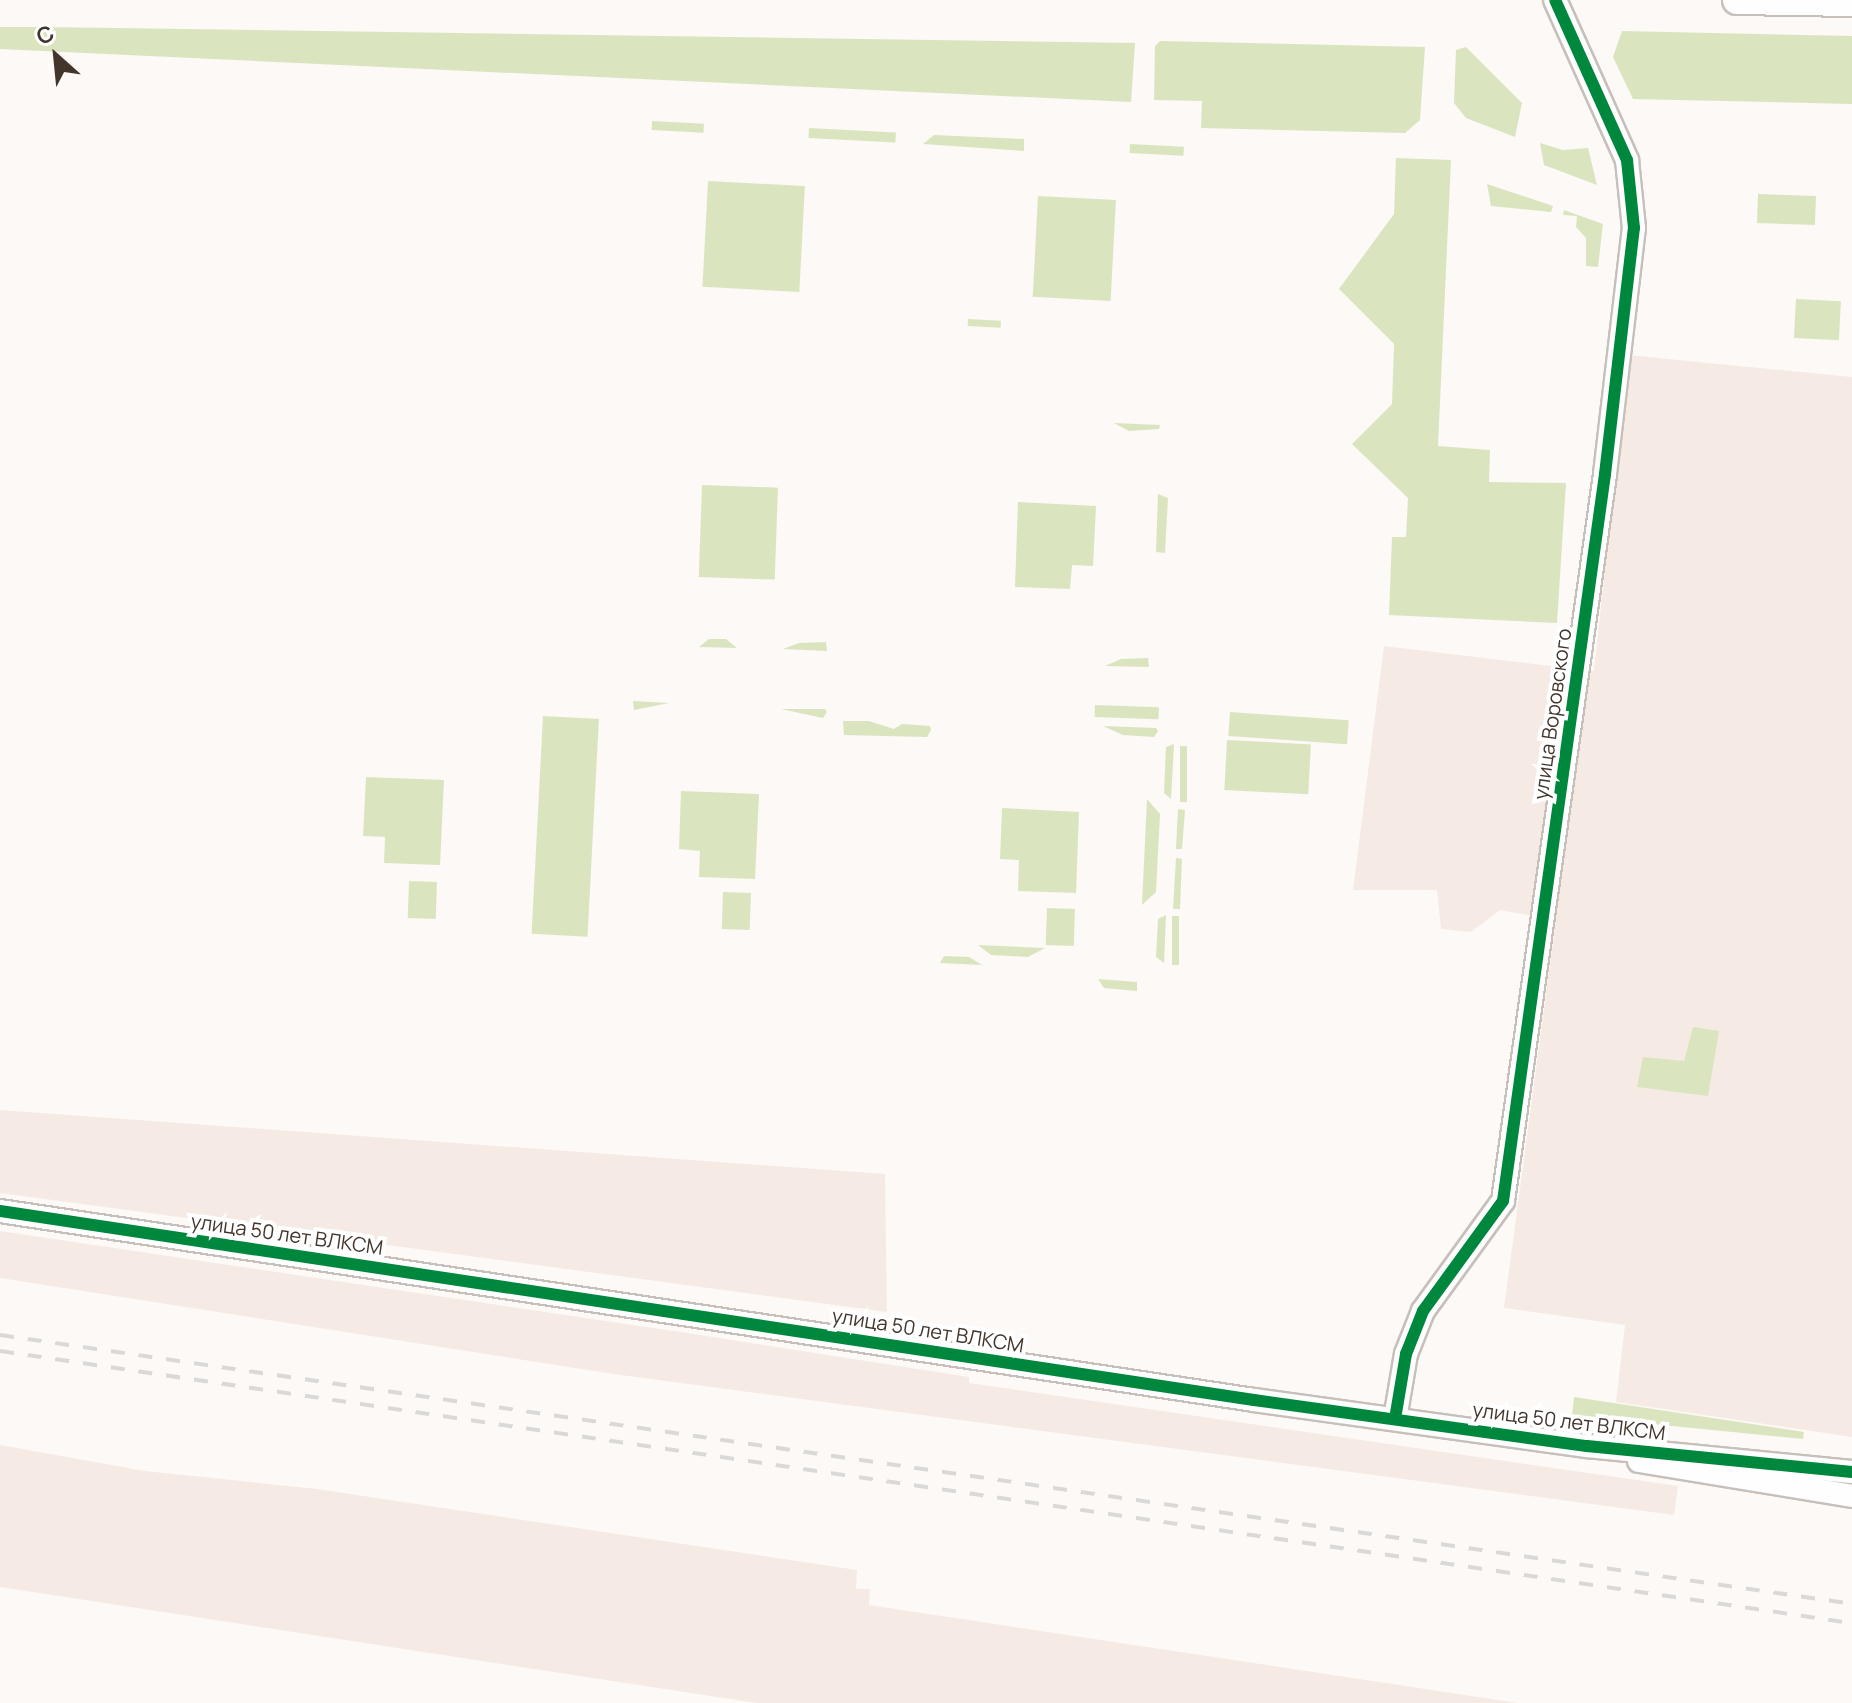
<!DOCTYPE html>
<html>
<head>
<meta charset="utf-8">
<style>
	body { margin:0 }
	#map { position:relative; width:1852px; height:1703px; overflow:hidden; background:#fcf9f6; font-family:Manrope,sans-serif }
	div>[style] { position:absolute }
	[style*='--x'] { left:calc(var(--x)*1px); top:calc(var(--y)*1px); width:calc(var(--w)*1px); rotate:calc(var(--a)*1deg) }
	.built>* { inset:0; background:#f6ebe4 }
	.green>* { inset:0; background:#dae5c0; transform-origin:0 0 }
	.roads { filter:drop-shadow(2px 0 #c7c0ba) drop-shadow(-2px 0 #c7c0ba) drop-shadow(0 2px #c7c0ba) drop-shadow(0 -2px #c7c0ba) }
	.minor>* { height:22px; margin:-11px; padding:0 11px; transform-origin:11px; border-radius:11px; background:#fffefe }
	.major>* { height:28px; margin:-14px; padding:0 14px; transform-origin:14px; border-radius:14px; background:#fffefe }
	.rail>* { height:4px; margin-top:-2px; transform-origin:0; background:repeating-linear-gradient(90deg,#dbd9d7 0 14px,transparent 0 28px) }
	.cycleway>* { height:12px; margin:-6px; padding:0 6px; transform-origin:6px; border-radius:6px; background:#00873e }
	span { translate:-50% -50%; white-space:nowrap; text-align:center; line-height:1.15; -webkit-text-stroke:8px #fff; paint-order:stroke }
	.street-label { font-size:20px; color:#42352c }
	.north { position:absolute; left:16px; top:16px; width:80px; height:80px; -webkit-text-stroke:6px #fff; paint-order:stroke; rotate:333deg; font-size:22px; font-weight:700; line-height:32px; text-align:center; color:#42352c }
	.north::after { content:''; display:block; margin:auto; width:28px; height:36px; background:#42352c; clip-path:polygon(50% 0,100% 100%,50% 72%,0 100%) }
</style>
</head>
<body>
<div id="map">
	<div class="built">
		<i style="clip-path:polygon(1628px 355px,1852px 377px,1852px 1437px,1616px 1402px,1625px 1325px,1504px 1308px,1556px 920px,1500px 910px,1471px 932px,1441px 929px,1437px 890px,1353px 890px,1384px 646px,1594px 671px)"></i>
		<i style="clip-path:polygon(0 1110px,885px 1174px,887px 1312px,0 1193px)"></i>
		<i style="clip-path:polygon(0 1231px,687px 1333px,969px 1377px,969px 1383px,1678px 1486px,1674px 1515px,613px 1374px,0 1278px)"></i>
		<i style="clip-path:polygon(0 1445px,145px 1471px,317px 1489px,857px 1570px,856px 1589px,870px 1589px,869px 1605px,1518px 1703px,756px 1703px,0 1587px)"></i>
	</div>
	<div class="green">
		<i style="clip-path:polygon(0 27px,44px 27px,1135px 43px,1131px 102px,0 49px)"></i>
		<i style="clip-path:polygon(1622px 31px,1852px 36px,1852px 104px,1633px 99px,1613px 57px)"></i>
		<i style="clip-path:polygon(1160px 41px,1425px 47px,1420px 120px,1405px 133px,1201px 128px,1202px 101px,1154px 100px,1155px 46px)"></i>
		<i style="clip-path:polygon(1466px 47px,1522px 103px,1515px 137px,1466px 118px,1454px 103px,1456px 50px)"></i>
		<i style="left:652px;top:121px;width:52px;height:9px;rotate:3deg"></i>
		<i style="left:809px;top:128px;width:87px;height:10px;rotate:3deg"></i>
		<i style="clip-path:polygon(934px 135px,1024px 139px,1024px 151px,923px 144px)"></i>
		<i style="clip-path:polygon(1540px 143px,1563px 150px,1588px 148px,1597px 185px,1544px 165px)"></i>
		<i style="left:1130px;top:144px;width:54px;height:9px;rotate:3deg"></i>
		<i style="clip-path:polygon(1396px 158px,1451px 160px,1438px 446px,1490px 450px,1489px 482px,1566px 483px,1557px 623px,1389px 615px,1392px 537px,1406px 537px,1408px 498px,1352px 444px,1392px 404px,1394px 344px,1339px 289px,1394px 214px)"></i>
		<i style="left:708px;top:181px;width:97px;height:106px;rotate:3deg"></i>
		<i style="clip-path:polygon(1487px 184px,1553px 206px,1551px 212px,1491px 206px)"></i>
		<i style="left:1758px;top:194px;width:58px;height:29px;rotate:2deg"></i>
		<i style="left:1038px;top:196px;width:78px;height:101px;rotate:3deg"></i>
		<i style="clip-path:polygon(1564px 210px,1603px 224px,1598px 267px,1586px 266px,1586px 238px,1576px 227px,1577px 216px,1563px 215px)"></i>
		<i style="left:1796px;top:299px;width:45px;height:39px;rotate:3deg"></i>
		<i style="left:968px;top:319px;width:33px;height:7px;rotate:3deg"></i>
		<i style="clip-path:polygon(1114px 423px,1160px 425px,1159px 429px,1129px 431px)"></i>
		<i style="left:702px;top:485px;width:76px;height:92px;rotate:2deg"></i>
		<i style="clip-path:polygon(1158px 494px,1168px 498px,1165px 553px,1156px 552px)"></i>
		<i style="clip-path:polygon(1018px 502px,1096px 506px,1093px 566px,1072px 565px,1070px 589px,1015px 587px)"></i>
		<i style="clip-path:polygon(709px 639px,726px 639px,737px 648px,699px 647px)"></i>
		<i style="clip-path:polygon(826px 642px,827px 651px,783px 649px,799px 643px)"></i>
		<i style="clip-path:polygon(1148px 658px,1149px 667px,1105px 666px,1121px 659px)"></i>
		<i style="clip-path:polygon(633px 701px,669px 703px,634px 710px)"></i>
		<i style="left:1095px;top:705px;width:64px;height:12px;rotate:2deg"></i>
		<i style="clip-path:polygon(781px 709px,825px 709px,827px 712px,823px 718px)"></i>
		<i style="left:1230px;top:712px;width:119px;height:24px;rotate:4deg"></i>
		<i style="left:543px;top:716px;width:56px;height:218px;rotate:3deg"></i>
		<i style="clip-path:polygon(843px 721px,869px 721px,894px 729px,902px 724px,930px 726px,931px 730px,927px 737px,844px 735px)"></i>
		<i style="clip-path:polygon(1103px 726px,1156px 728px,1158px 731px,1154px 737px,1123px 735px)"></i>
		<i style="left:1227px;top:740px;width:84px;height:50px;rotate:3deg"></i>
		<i style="clip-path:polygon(1174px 744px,1171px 799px,1164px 793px,1166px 747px)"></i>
		<i style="left:1180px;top:746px;width:7px;height:56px"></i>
		<i style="clip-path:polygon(366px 777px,444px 780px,440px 865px,384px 863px,385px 837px,363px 836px)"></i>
		<i style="clip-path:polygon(681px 791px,759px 794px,755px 879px,699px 877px,700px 851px,679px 849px)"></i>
		<i style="clip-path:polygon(1147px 799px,1160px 814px,1156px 892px,1142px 905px)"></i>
		<i style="clip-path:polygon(1002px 808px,1079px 812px,1076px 893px,1018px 891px,1019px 860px,1000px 859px)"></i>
		<i style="clip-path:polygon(1178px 809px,1185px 810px,1182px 849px,1176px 849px)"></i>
		<i style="clip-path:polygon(1176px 858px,1182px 859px,1180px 909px,1173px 909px)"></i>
		<i style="left:409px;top:881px;width:28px;height:37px;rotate:2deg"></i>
		<i style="left:723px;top:892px;width:28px;height:37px;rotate:2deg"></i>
		<i style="left:1047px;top:908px;width:28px;height:37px;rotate:2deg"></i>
		<i style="clip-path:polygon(1166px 915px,1164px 963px,1156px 957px,1158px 919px)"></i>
		<i style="left:1172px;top:916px;width:7px;height:49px"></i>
		<i style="clip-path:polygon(978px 945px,1045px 948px,1028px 957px,991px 955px)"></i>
		<i style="clip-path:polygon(944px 956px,969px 957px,982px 965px,940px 963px)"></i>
		<i style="clip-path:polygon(1098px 979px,1137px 982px,1137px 991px,1104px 988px)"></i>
		<i style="clip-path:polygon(1693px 1027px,1719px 1031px,1708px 1096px,1637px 1087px,1643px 1057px,1684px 1061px)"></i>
		<i style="clip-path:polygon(1574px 1397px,1804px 1432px,1803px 1439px,1572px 1416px)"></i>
	</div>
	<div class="roads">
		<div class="minor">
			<i style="--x:0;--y:1211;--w:1268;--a:8.57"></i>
			<i style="--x:1254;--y:1400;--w:336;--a:7.9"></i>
			<i style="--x:1587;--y:1446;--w:266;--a:5.6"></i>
			<i style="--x:1395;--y:1419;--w:66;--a:-80.4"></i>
			<i style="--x:1406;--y:1354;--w:46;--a:-68.4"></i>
			<i style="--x:1423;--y:1311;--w:136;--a:-54"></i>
			<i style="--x:1503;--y:1201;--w:734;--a:-82.01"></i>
			<i style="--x:1605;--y:474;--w:248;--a:-83.3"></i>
			<i style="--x:1634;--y:228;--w:68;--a:-95.9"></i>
			<i style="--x:1627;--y:160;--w:175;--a:-114.2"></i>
			<i style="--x:1639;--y:1461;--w:216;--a:9.3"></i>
		</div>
		<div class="major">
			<i style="--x:1737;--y:0;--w:115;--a:1"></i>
		</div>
	</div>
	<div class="rail">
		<i style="--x:0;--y:1335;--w:1871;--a:8.26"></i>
		<i style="--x:0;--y:1351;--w:1872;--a:8.36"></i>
	</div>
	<div class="cycleway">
		<i style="--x:0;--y:1211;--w:1268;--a:8.57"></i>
		<i style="--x:1254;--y:1400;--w:336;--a:7.9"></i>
		<i style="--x:1587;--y:1446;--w:266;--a:5.6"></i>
		<i style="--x:1395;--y:1419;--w:66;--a:-80.4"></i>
		<i style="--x:1406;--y:1354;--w:46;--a:-68.4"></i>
		<i style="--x:1423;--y:1311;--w:136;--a:-54"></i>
		<i style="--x:1503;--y:1201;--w:734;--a:-82.01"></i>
		<i style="--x:1605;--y:474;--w:248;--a:-83.3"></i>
		<i style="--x:1634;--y:228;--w:68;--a:-95.9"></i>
		<i style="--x:1627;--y:160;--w:175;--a:-114.2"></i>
	</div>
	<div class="street-label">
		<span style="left:1552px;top:714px;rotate:-82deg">улица Воровского</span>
		<span style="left:287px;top:1234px;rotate:8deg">улица 50 лет ВЛКСМ</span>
		<span style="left:928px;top:1330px;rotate:9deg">улица 50 лет ВЛКСМ</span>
		<span style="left:1569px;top:1421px;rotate:7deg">улица 50 лет ВЛКСМ</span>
	</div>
	<div class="north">С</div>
</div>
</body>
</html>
